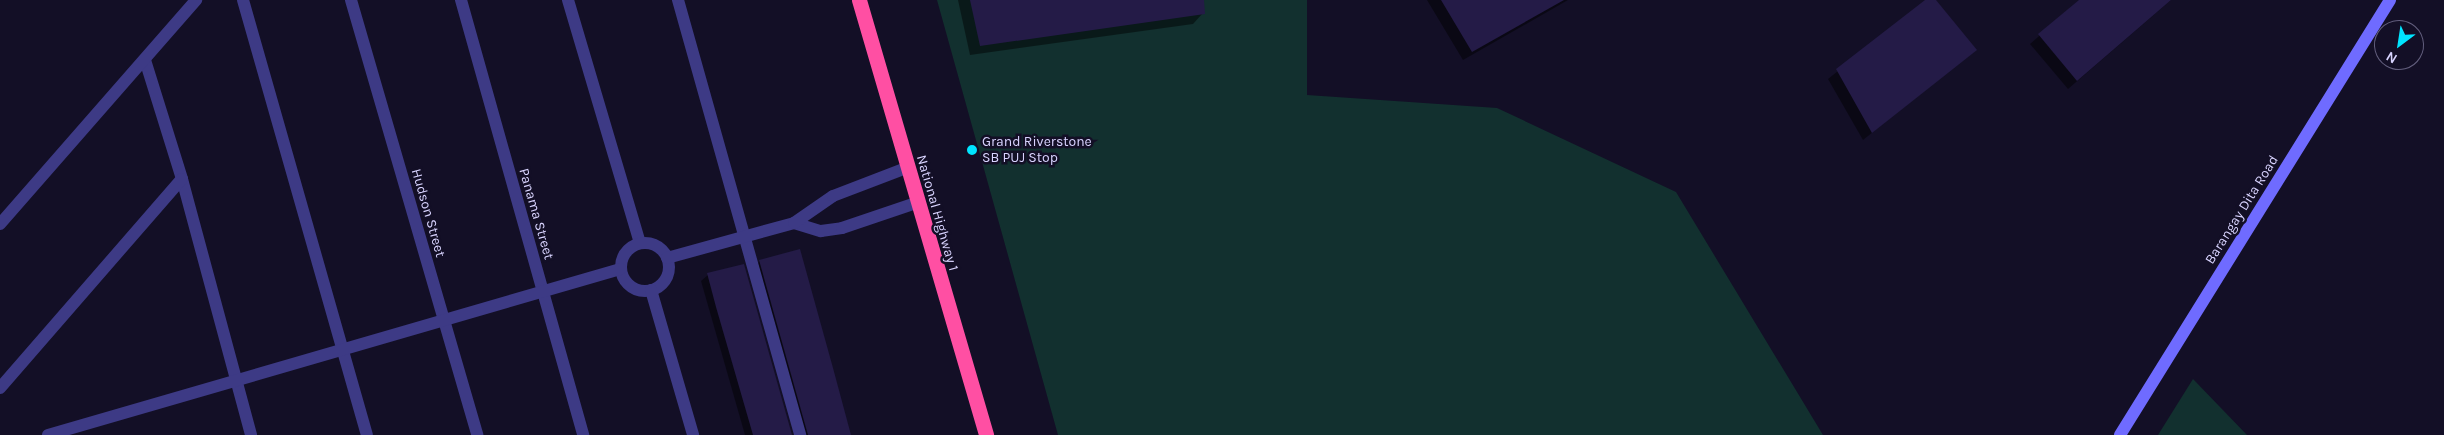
<!DOCTYPE html>
<html>
<head>
<meta charset="utf-8">
<style>
	body { margin:0 }
	#map { position:relative; width:2444px; height:435px; overflow:hidden; background:#130f26; font-family:Karla,sans-serif }
	div>[style] { position:absolute }
	[style*='--x'] { left:calc(var(--x)*1px); top:calc(var(--y)*1px); width:calc(var(--w)*1px); rotate:calc(var(--a)*1deg) }
	.green>* { inset:0; background:#12302f }
	.shadow>* { inset:0; background:#0007 }
	.building>* { inset:0; background:#241b47 }
	.street>* { height:12px; margin:-6px; padding:0 6px; transform-origin:6px; border-radius:6px; background:#3d3a85 }
	.street>.ring { margin:-6px; padding:0; box-sizing:content-box; background:none; border:12px solid #3d3a85; border-radius:50% }
	.secondary>* { height:12px; margin:-6px; padding:0 6px; transform-origin:6px; border-radius:6px; background:#6f6bff }
	.highway>* { height:15px; margin:-7.5px; padding:0 7.5px; transform-origin:7.5px; border-radius:7.5px; background:#ff4fa3 }
	.dots>* { width:14px; height:14px; translate:-50% -50%; box-sizing:border-box; border:2px solid #130f26; border-radius:50% }
	span { translate:-50% -50%; white-space:nowrap; text-align:center; line-height:1.15; -webkit-text-stroke:5px #130f26; paint-order:stroke }
	.poi-label { font-size:14px; color:#d9d4ff }
	.left { translate:0 -50%; text-align:left }
	.street-label { font-size:14px; color:#d9d4ff }
	.north { position:absolute; left:2374px; top:20px; width:50px; height:50px; box-sizing:border-box; background:#130f26; border:1px solid #625e7d; border-radius:50%; rotate:211deg; font-size:14px; font-weight:700; line-height:20px; text-align:center; color:#d9d4ff }
	.north::after { content:''; display:block; margin:auto; width:18px; height:22px; background:#00e5ff; clip-path:polygon(50% 0,100% 100%,50% 72%,0 100%) }
</style>
</head>
<body>
<div id="map">
	<div class="green">
		<i style="clip-path:polygon(937px 0,1307px 0,1307px 95px,1497px 108px,1676px 192px,1823px 435px,1058px 435px)"></i>
		<i style="clip-path:polygon(2193px 379px,2247px 435px,2158px 435px)"></i>
	</div>
	<div class="shadow">
		<i style="clip-path:polygon(958px 0,1201px 0,1203px 13px,1193px 24px,970px 55px)"></i>
		<i style="clip-path:polygon(1427px 0,1568px 0,1463px 60px)"></i>
		<i style="clip-path:polygon(1927px 0,1934px 0,1975px 50px,1863px 140px,1828px 79px)"></i>
		<i style="clip-path:polygon(2081px 0,2171px 0,2068px 89px,2030px 44px)"></i>
		<i style="clip-path:polygon(760px 261px,850px 435px,800px 435px,754px 268px)"></i>
		<i style="clip-path:polygon(708px 275px,790px 435px,745px 435px,701px 281px)"></i>
	</div>
	<div class="building">
		<i style="clip-path:polygon(970px 0,1204px 0,1205px 14px,980px 46px)"></i>
		<i style="clip-path:polygon(1441px 0,1564px 0,1472px 52px)"></i>
		<i style="clip-path:polygon(1925px 0,1936px 0,1977px 50px,1872px 133px,1836px 69px)"></i>
		<i style="clip-path:polygon(2079px 0,2171px 0,2077px 81px,2038px 34px)"></i>
		<i style="clip-path:polygon(800px 249px,833px 368px,851px 435px,808px 435px,759px 260px)"></i>
		<i style="clip-path:polygon(744px 264px,792px 435px,753px 435px,716px 307px,707px 273px)"></i>
	</div>
	<div class="street">
		<i style="--x:243;--y:0;--w:452;--a:74.1"></i>
		<i style="--x:351;--y:0;--w:453;--a:73.8"></i>
		<i style="--x:461;--y:0;--w:452;--a:74.3"></i>
		<i style="--x:568;--y:0;--w:253;--a:73.5"></i>
		<i style="--x:678;--y:0;--w:452;--a:74.3"></i>
		<i style="--x:145;--y:60;--w:125;--a:72.7"></i>
		<i style="--x:182;--y:179;--w:265;--a:74.9"></i>
		<i style="--x:794;--y:223;--w:28;--a:17"></i>
		<i style="--x:821;--y:231;--w:21;--a:-8"></i>
		<i style="--x:842;--y:228;--w:78;--a:-18.7"></i>
		<i style="--x:0;--y:224;--w:298;--a:-48.8"></i>
		<i class="ring" style="left:621px;top:243px;width:36px;height:36px"></i>
		<i style="--x:667;--y:258;--w:132;--a:-15.4"></i>
		<i style="--x:794;--y:223;--w:47;--a:-34.7"></i>
		<i style="--x:833;--y:196;--w:78;--a:-21"></i>
		<i style="--x:651;--y:290;--w:151;--a:73.8"></i>
		<i style="--x:0;--y:388;--w:277;--a:-49"></i>
		<i style="--x:48;--y:435;--w:596;--a:-16.18"></i>
	</div>
	<div class="secondary">
		<i style="--x:2120;--y:435;--w:512;--a:-58.17"></i>
	</div>
	<div class="highway">
		<i style="--x:859;--y:0;--w:453;--a:73.7"></i>
	</div>
	<div class="dots">
		<i style="left:972px;top:150px;background:#00e5ff"></i>
	</div>
	<div class="poi-label">
		<span class="left" style="left:982px;top:150px">Grand Riverstone<br>SB PUJ Stop</span>
	</div>
	<div class="street-label">
		<span style="left:2242px;top:210px;rotate:-58deg">Barangay Dita Road</span>
		<span style="left:428px;top:213px;rotate:74deg">Hudson Street</span>
		<span style="left:937px;top:213px;rotate:74deg">National Highway 1</span>
		<span style="left:536px;top:214px;rotate:74deg">Panama Street</span>
	</div>
	<div class="north">N</div>
</div>
</body>
</html>
